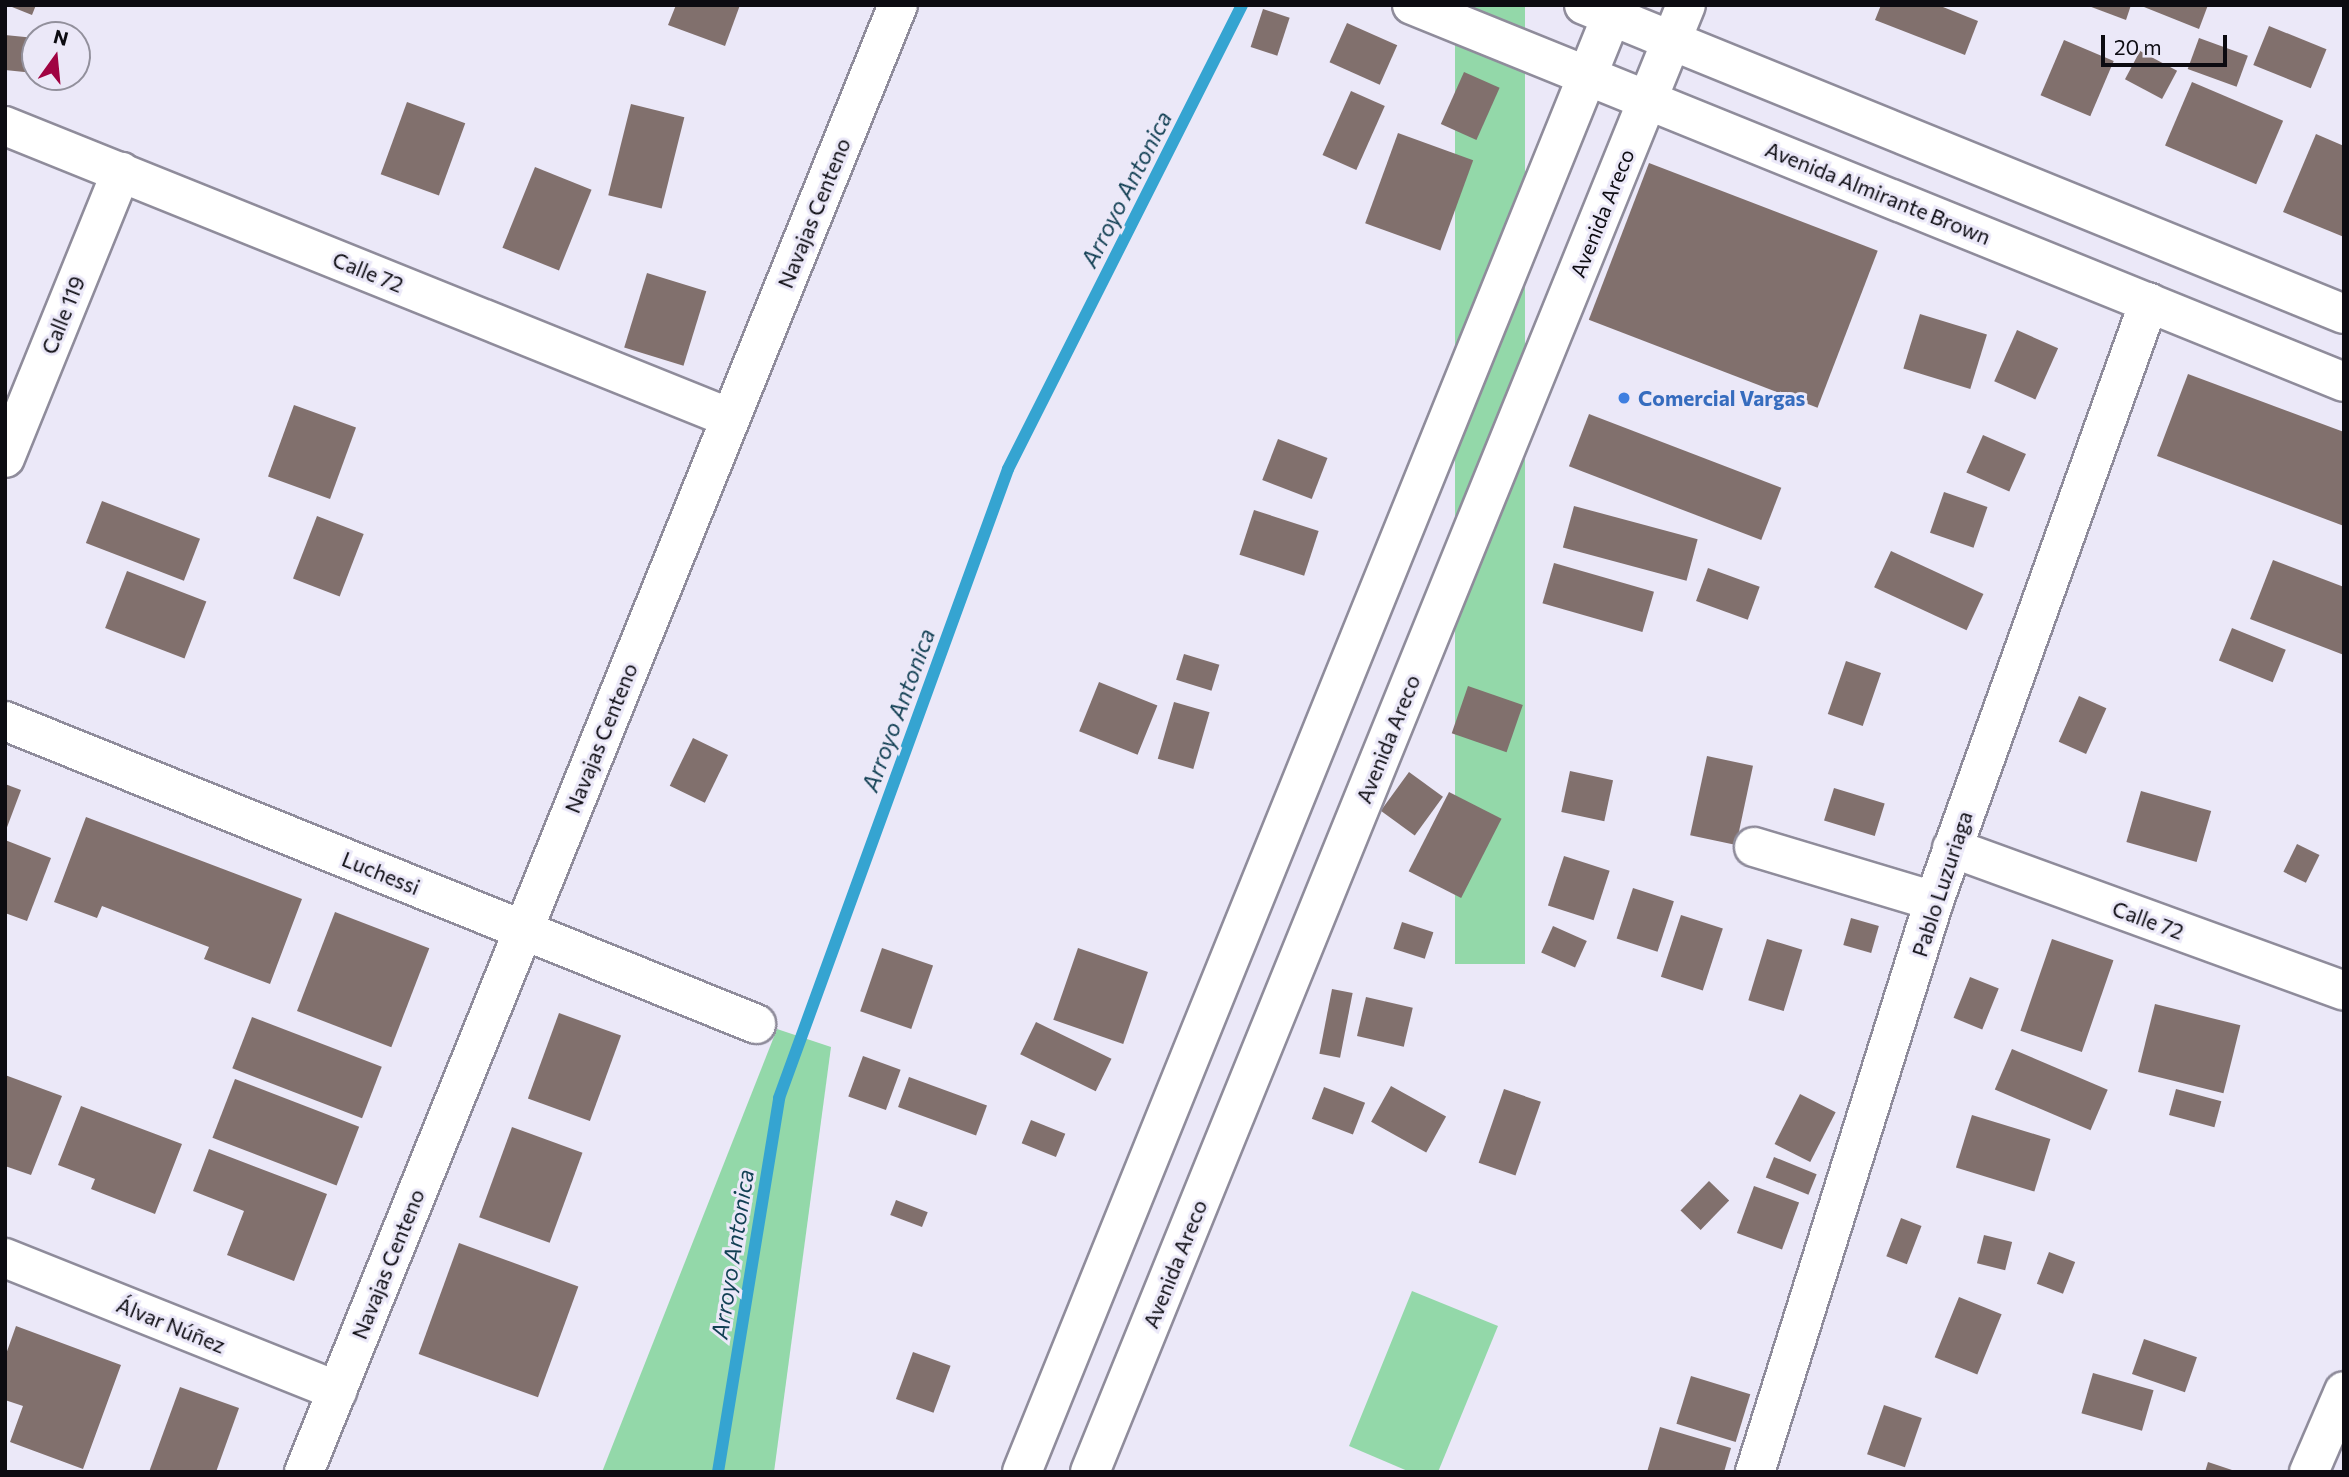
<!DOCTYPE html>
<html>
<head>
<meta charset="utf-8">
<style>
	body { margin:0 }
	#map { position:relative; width:2349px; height:1477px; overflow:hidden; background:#ebe8f8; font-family:Commissioner,sans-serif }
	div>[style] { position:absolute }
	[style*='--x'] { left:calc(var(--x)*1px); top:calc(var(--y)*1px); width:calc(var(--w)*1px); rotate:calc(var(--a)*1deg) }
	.green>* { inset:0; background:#93d8a9; transform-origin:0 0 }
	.stream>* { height:12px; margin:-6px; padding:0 6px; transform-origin:6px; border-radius:6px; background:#35a4d1 }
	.building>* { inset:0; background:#81706d; transform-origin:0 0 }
	.roads { filter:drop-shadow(2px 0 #8f8c9b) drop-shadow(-2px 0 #8f8c9b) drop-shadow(0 2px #8f8c9b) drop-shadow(0 -2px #8f8c9b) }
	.minor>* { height:38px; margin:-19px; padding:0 19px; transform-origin:19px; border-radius:19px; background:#fff }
	.major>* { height:38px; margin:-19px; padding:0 19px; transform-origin:19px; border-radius:19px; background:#fff }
	.dots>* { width:19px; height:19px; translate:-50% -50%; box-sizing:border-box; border:4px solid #ebe8f8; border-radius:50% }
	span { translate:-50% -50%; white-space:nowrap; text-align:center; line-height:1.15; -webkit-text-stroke:6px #ebe8f8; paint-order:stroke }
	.street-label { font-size:21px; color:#0c0b11 }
	.shop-label { font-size:21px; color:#366cbe; font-weight:700 }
	.left { translate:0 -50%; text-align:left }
	.water-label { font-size:23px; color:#113f53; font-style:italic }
	.frame { position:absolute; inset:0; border:7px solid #0c0b11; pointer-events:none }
	.north { position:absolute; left:21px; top:21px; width:70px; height:70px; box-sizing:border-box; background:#ebe8f8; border:2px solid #92909c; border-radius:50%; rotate:15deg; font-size:19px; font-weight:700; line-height:28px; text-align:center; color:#0c0b11 }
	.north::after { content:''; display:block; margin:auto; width:24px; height:32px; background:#a00342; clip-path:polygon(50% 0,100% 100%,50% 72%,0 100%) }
	.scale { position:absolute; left:2101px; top:35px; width:126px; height:32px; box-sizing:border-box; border:4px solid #0c0b11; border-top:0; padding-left:9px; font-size:21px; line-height:24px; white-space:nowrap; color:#0c0b11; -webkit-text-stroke:5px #ebe8f8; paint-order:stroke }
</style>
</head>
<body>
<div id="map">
	<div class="green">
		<i style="left:1455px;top:5px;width:70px;height:959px"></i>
		<i style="clip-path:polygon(777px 1029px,831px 1047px,774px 1472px,602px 1472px)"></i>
		<i style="clip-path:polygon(1412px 1291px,1498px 1326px,1438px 1472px,1410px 1472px,1349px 1446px)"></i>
	</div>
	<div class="stream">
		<i style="--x:718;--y:1472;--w:379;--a:-80.7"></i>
		<i style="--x:779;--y:1098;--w:669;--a:-69.99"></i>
		<i style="--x:1008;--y:469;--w:520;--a:-63.24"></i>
	</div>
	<div class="building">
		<i style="clip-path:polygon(7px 5px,36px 5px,32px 15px)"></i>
		<i style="clip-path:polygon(676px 5px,740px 5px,725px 46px,668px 25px)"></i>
		<i style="clip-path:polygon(1881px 5px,1938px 5px,1978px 21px,1965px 55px,1875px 20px)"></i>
		<i style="clip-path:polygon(2086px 5px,2131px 5px,2126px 20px)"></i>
		<i style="clip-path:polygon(2139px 5px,2208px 5px,2199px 29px)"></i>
		<i style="left:1263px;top:9px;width:28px;height:40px;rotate:18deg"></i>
		<i style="left:1347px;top:23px;width:55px;height:43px;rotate:24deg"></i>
		<i style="left:2269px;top:26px;width:62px;height:42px;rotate:22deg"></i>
		<i style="clip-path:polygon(5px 35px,35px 38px,34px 73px,5px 70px)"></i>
		<i style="left:2199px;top:38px;width:52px;height:33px;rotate:20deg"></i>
		<i style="left:2064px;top:40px;width:54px;height:60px;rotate:23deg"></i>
		<i style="left:2140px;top:51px;width:42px;height:32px;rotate:28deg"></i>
		<i style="left:1464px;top:72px;width:39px;height:57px;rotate:24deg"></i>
		<i style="left:2192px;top:82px;width:99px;height:69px;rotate:23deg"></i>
		<i style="left:1351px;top:91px;width:37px;height:70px;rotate:24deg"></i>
		<i style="left:407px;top:102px;width:62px;height:77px;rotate:20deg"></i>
		<i style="left:631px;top:104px;width:55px;height:94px;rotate:14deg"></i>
		<i style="left:1398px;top:133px;width:80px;height:96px;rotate:20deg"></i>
		<i style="clip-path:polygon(2316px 134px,2344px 146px,2344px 237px,2283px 212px)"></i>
		<i style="left:1649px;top:163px;width:245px;height:168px;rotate:21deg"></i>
		<i style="left:535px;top:167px;width:61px;height:87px;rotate:22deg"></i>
		<i style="left:647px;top:273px;width:62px;height:78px;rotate:17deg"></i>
		<i style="left:1920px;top:314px;width:70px;height:57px;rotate:17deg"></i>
		<i style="left:2017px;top:330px;width:45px;height:56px;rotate:24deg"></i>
		<i style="clip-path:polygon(2188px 374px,2344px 432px,2344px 526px,2157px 456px)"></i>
		<i style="left:294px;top:405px;width:66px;height:76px;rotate:20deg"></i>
		<i style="left:1589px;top:414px;width:206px;height:56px;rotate:21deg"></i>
		<i style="left:1983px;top:435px;width:47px;height:41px;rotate:24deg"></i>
		<i style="left:1278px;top:439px;width:53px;height:44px;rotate:21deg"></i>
		<i style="left:1944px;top:492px;width:46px;height:43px;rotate:19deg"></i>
		<i style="left:102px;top:501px;width:105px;height:45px;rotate:21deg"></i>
		<i style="left:1574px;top:506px;width:128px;height:43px;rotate:15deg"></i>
		<i style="left:1254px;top:510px;width:68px;height:47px;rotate:18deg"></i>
		<i style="left:317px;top:516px;width:50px;height:67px;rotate:21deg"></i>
		<i style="left:1891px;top:551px;width:102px;height:40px;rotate:25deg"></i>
		<i style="clip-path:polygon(2273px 560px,2344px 587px,2344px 655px,2250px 619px)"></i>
		<i style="left:1554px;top:563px;width:104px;height:42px;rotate:16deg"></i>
		<i style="left:1708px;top:568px;width:55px;height:35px;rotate:20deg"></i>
		<i style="left:127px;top:571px;width:85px;height:61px;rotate:21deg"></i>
		<i style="left:2232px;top:628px;width:58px;height:35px;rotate:22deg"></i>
		<i style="left:1184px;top:654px;width:37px;height:27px;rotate:17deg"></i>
		<i style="left:1846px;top:661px;width:37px;height:56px;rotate:19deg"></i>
		<i style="left:1099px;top:682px;width:63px;height:53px;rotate:22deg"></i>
		<i style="left:1468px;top:686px;width:58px;height:50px;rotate:19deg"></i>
		<i style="left:2079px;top:696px;width:30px;height:50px;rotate:24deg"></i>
		<i style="left:1174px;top:702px;width:37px;height:59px;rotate:16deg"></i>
		<i style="left:693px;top:738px;width:39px;height:53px;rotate:26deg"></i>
		<i style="left:1707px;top:756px;width:47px;height:81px;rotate:12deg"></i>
		<i style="left:1570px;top:771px;width:44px;height:42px;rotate:12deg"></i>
		<i style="left:1409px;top:772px;width:42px;height:48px;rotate:36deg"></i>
		<i style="clip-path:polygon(5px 784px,21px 790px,6px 830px,5px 830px)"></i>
		<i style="left:1834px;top:788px;width:53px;height:34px;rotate:17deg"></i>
		<i style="left:2141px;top:791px;width:73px;height:53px;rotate:16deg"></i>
		<i style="left:1449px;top:792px;width:59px;height:89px;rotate:27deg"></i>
		<i style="clip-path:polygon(86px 817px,302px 899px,270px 984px,204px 959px,209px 947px,102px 906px,97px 918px,54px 902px)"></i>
		<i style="clip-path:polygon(5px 840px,51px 858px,27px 921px,5px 913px)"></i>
		<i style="left:2297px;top:844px;width:25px;height:31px;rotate:26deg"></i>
		<i style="left:1564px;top:856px;width:48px;height:52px;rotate:18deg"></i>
		<i style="left:1633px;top:888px;width:43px;height:53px;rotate:18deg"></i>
		<i style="left:335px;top:912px;width:101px;height:106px;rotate:21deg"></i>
		<i style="left:1681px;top:915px;width:44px;height:65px;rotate:18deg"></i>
		<i style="left:1851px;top:918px;width:29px;height:28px;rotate:16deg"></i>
		<i style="left:1402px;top:922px;width:33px;height:28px;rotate:18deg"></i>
		<i style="left:1553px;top:926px;width:37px;height:29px;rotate:24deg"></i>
		<i style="left:1767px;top:939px;width:37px;height:64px;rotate:17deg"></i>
		<i style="left:2052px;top:939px;width:65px;height:97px;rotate:19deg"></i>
		<i style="left:882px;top:948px;width:54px;height:67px;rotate:19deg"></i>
		<i style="left:1078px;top:948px;width:74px;height:76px;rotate:19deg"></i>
		<i style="left:1970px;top:977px;width:31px;height:44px;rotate:22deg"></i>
		<i style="left:1332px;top:989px;width:21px;height:66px;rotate:11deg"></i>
		<i style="left:1366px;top:997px;width:48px;height:40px;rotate:13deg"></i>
		<i style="left:2155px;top:1004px;width:88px;height:70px;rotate:14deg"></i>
		<i style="left:559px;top:1013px;width:66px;height:91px;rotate:20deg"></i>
		<i style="left:252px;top:1017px;width:139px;height:55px;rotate:21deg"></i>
		<i style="left:1036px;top:1022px;width:84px;height:36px;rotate:26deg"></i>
		<i style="left:2012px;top:1049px;width:104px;height:44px;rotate:23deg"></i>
		<i style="left:863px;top:1056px;width:40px;height:43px;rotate:20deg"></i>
		<i style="clip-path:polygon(5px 1075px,62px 1096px,31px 1175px,5px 1166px)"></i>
		<i style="left:909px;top:1077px;width:83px;height:32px;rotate:20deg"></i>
		<i style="left:235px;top:1079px;width:133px;height:63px;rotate:21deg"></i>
		<i style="left:1391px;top:1086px;width:63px;height:41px;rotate:29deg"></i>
		<i style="left:1324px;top:1087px;width:44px;height:34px;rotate:21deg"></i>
		<i style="left:1504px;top:1089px;width:39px;height:78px;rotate:19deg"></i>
		<i style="left:2176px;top:1089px;width:47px;height:27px;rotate:15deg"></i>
		<i style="left:1800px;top:1094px;width:40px;height:56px;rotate:27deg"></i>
		<i style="clip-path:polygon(81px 1106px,182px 1144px,155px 1214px,91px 1189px,95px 1179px,58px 1165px)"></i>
		<i style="left:1972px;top:1115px;width:82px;height:55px;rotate:17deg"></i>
		<i style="left:1031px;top:1120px;width:37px;height:25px;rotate:22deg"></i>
		<i style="left:512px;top:1127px;width:75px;height:96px;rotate:20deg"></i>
		<i style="clip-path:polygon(209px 1149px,327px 1194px,294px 1281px,227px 1255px,244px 1211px,193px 1191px)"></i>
		<i style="left:1774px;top:1157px;width:46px;height:22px;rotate:22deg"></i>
		<i style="left:1709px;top:1181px;width:28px;height:41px;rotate:44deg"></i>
		<i style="left:1754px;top:1186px;width:48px;height:50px;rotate:20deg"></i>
		<i style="left:896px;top:1200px;width:34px;height:16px;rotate:21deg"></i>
		<i style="left:1901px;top:1218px;width:22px;height:41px;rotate:21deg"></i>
		<i style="left:1984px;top:1235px;width:29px;height:29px;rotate:14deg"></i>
		<i style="left:459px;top:1243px;width:127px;height:118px;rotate:20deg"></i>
		<i style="left:2049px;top:1252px;width:28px;height:34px;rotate:21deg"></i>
		<i style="left:1959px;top:1297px;width:46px;height:65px;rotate:22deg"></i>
		<i style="clip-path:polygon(16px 1326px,121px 1365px,83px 1469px,10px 1442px,23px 1406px,5px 1400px,5px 1357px)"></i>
		<i style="left:2144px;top:1339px;width:56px;height:37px;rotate:19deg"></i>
		<i style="left:913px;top:1352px;width:40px;height:50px;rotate:20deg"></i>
		<i style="left:2093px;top:1373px;width:63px;height:42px;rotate:16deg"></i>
		<i style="left:1691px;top:1376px;width:62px;height:50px;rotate:17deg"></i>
		<i style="clip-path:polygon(180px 1387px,239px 1408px,216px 1472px,149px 1472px)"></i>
		<i style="left:1884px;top:1405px;width:40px;height:52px;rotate:19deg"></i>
		<i style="clip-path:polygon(1660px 1427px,1731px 1448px,1724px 1472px,1647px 1472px)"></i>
		<i style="clip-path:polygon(2208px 1462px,2235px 1471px,2235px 1472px,2205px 1472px)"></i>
	</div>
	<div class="roads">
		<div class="minor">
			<i style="--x:5;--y:126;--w:782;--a:21.94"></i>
			<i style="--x:5;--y:458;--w:309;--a:-67.9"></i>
			<i style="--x:5;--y:721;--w:810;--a:21.97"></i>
			<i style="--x:1754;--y:847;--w:188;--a:16.7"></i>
			<i style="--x:1952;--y:848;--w:417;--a:20"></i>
			<i style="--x:5;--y:1258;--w:358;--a:21.8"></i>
			<i style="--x:304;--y:1472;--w:1583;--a:-67.96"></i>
			<i style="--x:1755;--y:1472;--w:598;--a:-72.59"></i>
			<i style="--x:1934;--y:901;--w:636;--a:-70.26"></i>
			<i style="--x:2309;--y:1472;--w:88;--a:-66.6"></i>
		</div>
		<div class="major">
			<i style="--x:1412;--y:5;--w:1005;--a:22.02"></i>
			<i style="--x:1584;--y:5;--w:820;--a:22.13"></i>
			<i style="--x:1022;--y:1472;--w:1583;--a:-67.96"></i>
			<i style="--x:1090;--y:1472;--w:1583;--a:-67.89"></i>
		</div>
	</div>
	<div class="dots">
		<i style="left:1624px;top:398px;background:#3f7fe0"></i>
	</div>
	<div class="street-label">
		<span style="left:1878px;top:193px;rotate:22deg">Avenida Almirante Brown</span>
		<span style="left:814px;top:213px;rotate:-68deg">Navajas Centeno</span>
		<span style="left:1602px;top:213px;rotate:-68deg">Avenida Areco</span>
		<span style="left:368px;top:272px;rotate:22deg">Calle 72</span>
		<span style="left:63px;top:315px;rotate:-68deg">Calle 119</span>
		<span style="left:601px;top:738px;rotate:-68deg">Navajas Centeno</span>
		<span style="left:1388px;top:739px;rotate:-68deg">Avenida Areco</span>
		<span style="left:381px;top:873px;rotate:22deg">Luchessi</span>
		<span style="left:1942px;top:884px;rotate:-72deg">Pablo Luzuriaga</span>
		<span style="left:2148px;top:920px;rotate:20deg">Calle 72</span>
		<span style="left:388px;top:1264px;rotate:-68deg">Navajas Centeno</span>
		<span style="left:1175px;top:1264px;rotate:-68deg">Avenida Areco</span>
		<span style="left:171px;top:1325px;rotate:22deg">Álvar Núñez</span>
	</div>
	<div class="shop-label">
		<span class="left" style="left:1638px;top:398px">Comercial Vargas</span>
	</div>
	<div class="water-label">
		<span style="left:1126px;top:189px;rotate:-63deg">Arroyo Antonica</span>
		<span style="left:898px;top:710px;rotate:-70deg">Arroyo Antonica</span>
		<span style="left:732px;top:1254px;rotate:-81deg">Arroyo Antonica</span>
	</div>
	<div class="frame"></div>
	<div class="north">N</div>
	<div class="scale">20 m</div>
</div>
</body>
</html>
